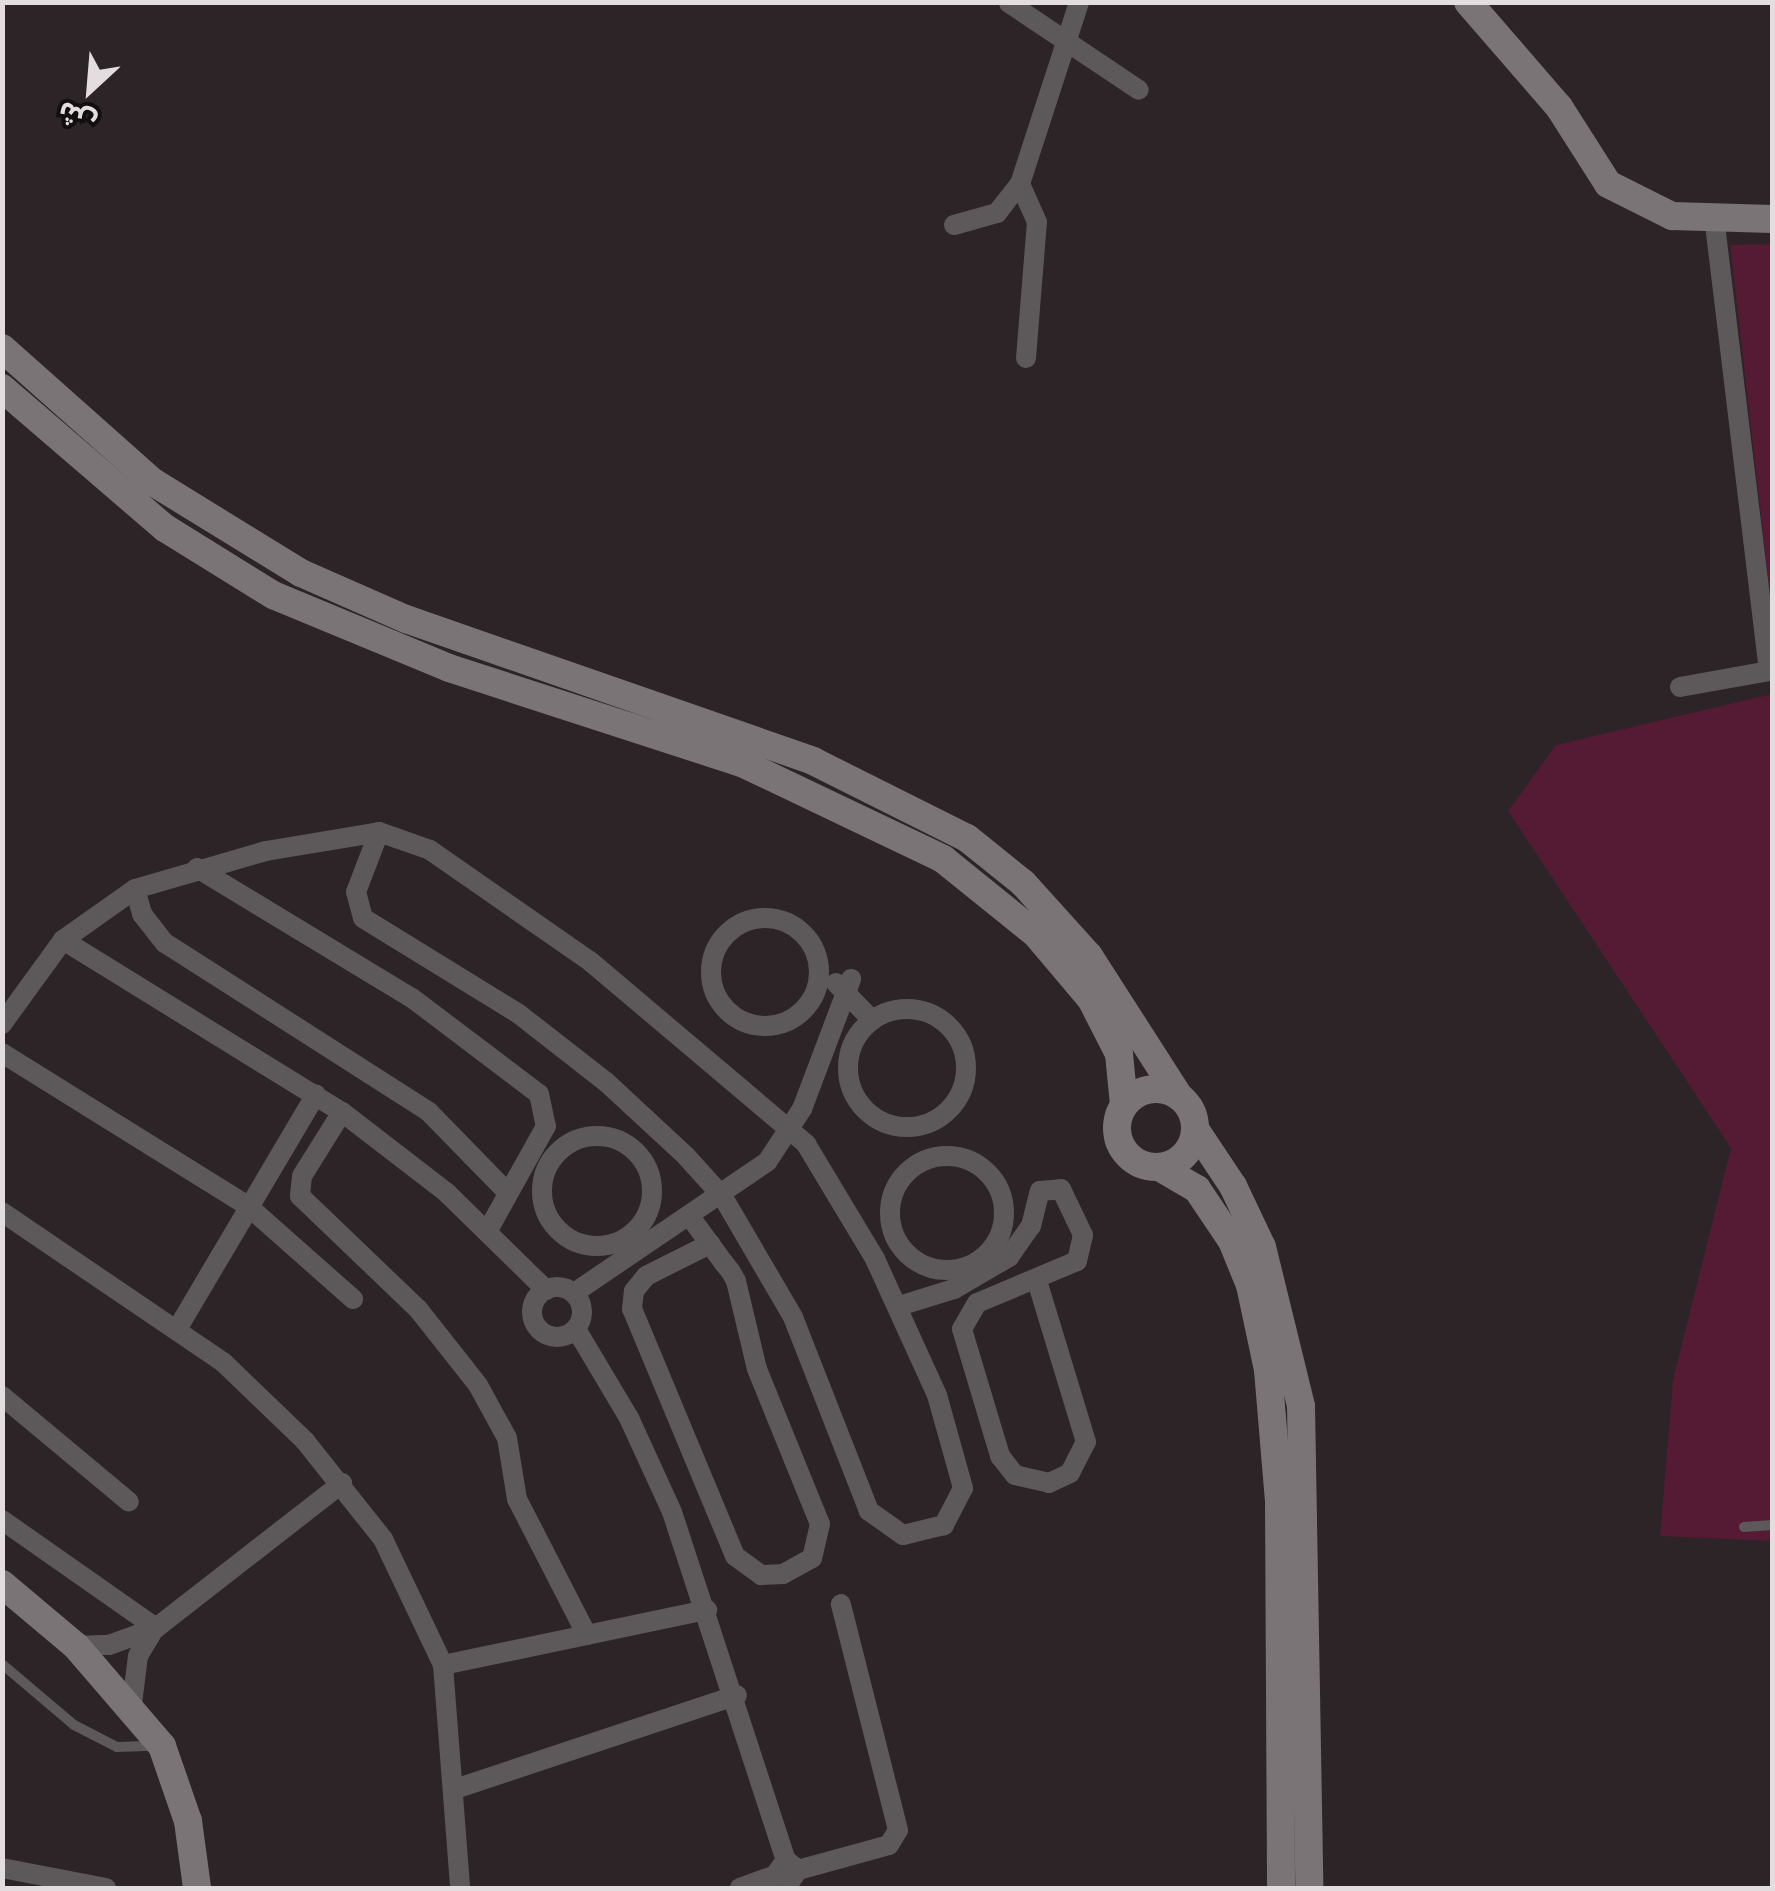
<!DOCTYPE html>
<html>
<head>
<meta charset="utf-8">
<style>
	body { margin:0 }
	#map { position:relative; width:1775px; height:1891px; overflow:hidden; background:#2c2427; font-family:Helvetica,"Noto Sans Arabic",sans-serif }
	div>[style] { position:absolute }
	[style*='--x'] { left:calc(var(--x)*1px); top:calc(var(--y)*1px); width:calc(var(--w)*1px); rotate:calc(var(--a)*1deg) }
	.green>* { inset:0; background:#551a34 }
	.lane>* { height:10px; margin:-5px; padding:0 5px; transform-origin:5px; border-radius:5px; background:#5d5859 }
	.street>* { height:20px; margin:-10px; padding:0 10px; transform-origin:10px; border-radius:10px; background:#5d5859 }
	.street>.ring { margin:-10px; padding:0; box-sizing:content-box; background:none; border:20px solid #5d5859; border-radius:50% }
	.secondary>* { height:28px; margin:-14px; padding:0 14px; transform-origin:14px; border-radius:14px; background:#7b7476 }
	.secondary>.ring { margin:-14px; padding:0; box-sizing:content-box; background:none; border:28px solid #7b7476; border-radius:50% }
	span { translate:-50% -50%; white-space:nowrap; text-align:center; line-height:1.15; -webkit-text-stroke:8px #120e10; paint-order:stroke }
	.frame { position:absolute; inset:0; border:5px solid #e3dddf; pointer-events:none }
	.north { position:absolute; left:40px; top:40px; width:100px; height:100px; -webkit-text-stroke:8px #120e10; paint-order:stroke; rotate:206deg; font-size:28px; font-weight:700; line-height:40px; text-align:center; color:#e3dddf }
	.north::after { content:''; display:block; margin:auto; width:35px; height:45px; background:#e3dddf; clip-path:polygon(50% 0,100% 100%,50% 72%,0 100%) }
</style>
</head>
<body>
<div id="map">
	<div class="green">
		<i style="clip-path:polygon(1772px 244px,1772px 612px,1730px 245px)"></i>
		<i style="clip-path:polygon(1772px 694px,1772px 1541px,1660px 1536px,1673px 1380px,1731px 1148px,1508px 811px,1556px 745px)"></i>
	</div>
	<div class="lane">
		<i style="--x:1744;--y:1527;--w:28;--a:-4"></i>
		<i style="--x:2;--y:1664;--w:94;--a:40.3"></i>
		<i style="--x:74;--y:1725;--w:48;--a:27.1"></i>
		<i style="--x:117;--y:1747;--w:36;--a:-2"></i>
	</div>
	<div class="street">
		<i style="--x:1009;--y:3;--w:156;--a:33.8"></i>
		<i style="--x:954;--y:225;--w:45;--a:-15.6"></i>
		<i style="--x:997;--y:213;--w:37;--a:-52"></i>
		<i style="--x:1026;--y:358;--w:136;--a:-85.4"></i>
		<i style="--x:1037;--y:222;--w:42;--a:-114.1"></i>
		<i style="--x:1020;--y:184;--w:191;--a:-72"></i>
		<i style="--x:1680;--y:687;--w:90;--a:-10.2"></i>
		<i style="--x:1769;--y:671;--w:456;--a:-96.9"></i>
		<i style="--x:379;--y:832;--w:54;--a:19.4"></i>
		<i style="--x:430;--y:850;--w:196;--a:34.8"></i>
		<i style="--x:591;--y:962;--w:282;--a:40.2"></i>
		<i style="--x:806;--y:1144;--w:134;--a:59"></i>
		<i style="--x:875;--y:1259;--w:149;--a:65.5"></i>
		<i style="--x:937;--y:1395;--w:97;--a:74.4"></i>
		<i style="--x:963;--y:1488;--w:42;--a:117.2"></i>
		<i style="--x:944;--y:1525;--w:42;--a:166.3"></i>
		<i style="--x:903;--y:1535;--w:42;--a:-144.8"></i>
		<i style="--x:869;--y:1511;--w:208;--a:-111.4"></i>
		<i style="--x:793;--y:1317;--w:139;--a:-120.3"></i>
		<i style="--x:723;--y:1197;--w:55;--a:-132.1"></i>
		<i style="--x:686;--y:1156;--w:109;--a:-137.2"></i>
		<i style="--x:606;--y:1082;--w:110;--a:-142"></i>
		<i style="--x:519;--y:1014;--w:183;--a:-148.4"></i>
		<i style="--x:363;--y:918;--w:27;--a:-105"></i>
		<i style="--x:356;--y:892;--w:64;--a:-69"></i>
		<i style="--x:197;--y:868;--w:251;--a:31.2"></i>
		<i style="--x:412;--y:998;--w:159;--a:37.1"></i>
		<i style="--x:539;--y:1094;--w:33;--a:78"></i>
		<i style="--x:546;--y:1126;--w:119;--a:119.1"></i>
		<i style="--x:135;--y:889;--w:26;--a:74"></i>
		<i style="--x:142;--y:914;--w:37;--a:52"></i>
		<i style="--x:165;--y:943;--w:313;--a:32.6"></i>
		<i style="--x:429;--y:1112;--w:113;--a:45.7"></i>
		<i class="ring" style="left:711px;top:918px;width:88px;height:88px"></i>
		<i style="--x:63;--y:940;--w:328;--a:31.7"></i>
		<i style="--x:342;--y:1112;--w:133;--a:37.6"></i>
		<i style="--x:447;--y:1193;--w:139;--a:44.4"></i>
		<i style="--x:836;--y:983;--w:52;--a:45.8"></i>
		<i class="ring" style="left:848px;top:1009px;width:98px;height:98px"></i>
		<i style="--x:2;--y:1024;--w:104;--a:-54"></i>
		<i style="--x:63;--y:940;--w:88;--a:-35.3"></i>
		<i style="--x:135;--y:889;--w:136;--a:-16.2"></i>
		<i style="--x:266;--y:851;--w:115;--a:-9.5"></i>
		<i style="--x:2;--y:1053;--w:291;--a:31.9"></i>
		<i style="--x:249;--y:1207;--w:139;--a:41.5"></i>
		<i style="--x:342;--y:1112;--w:75;--a:122"></i>
		<i style="--x:302;--y:1176;--w:20;--a:96"></i>
		<i style="--x:300;--y:1196;--w:163;--a:43.8"></i>
		<i style="--x:418;--y:1309;--w:97;--a:51.7"></i>
		<i style="--x:478;--y:1385;--w:60;--a:61.3"></i>
		<i style="--x:507;--y:1438;--w:62;--a:80.7"></i>
		<i style="--x:517;--y:1499;--w:153;--a:62.8"></i>
		<i class="ring" style="left:542px;top:1136px;width:90px;height:90px"></i>
		<i class="ring" style="left:890px;top:1156px;width:94px;height:94px"></i>
		<i style="--x:2;--y:1212;--w:267;--a:34.2"></i>
		<i style="--x:223;--y:1362;--w:114;--a:43.9"></i>
		<i style="--x:305;--y:1441;--w:125;--a:51.5"></i>
		<i style="--x:383;--y:1539;--w:140;--a:64.5"></i>
		<i style="--x:443;--y:1665;--w:224;--a:85.6"></i>
		<i style="--x:691;--y:1218;--w:32;--a:54"></i>
		<i style="--x:710;--y:1244;--w:24;--a:54"></i>
		<i style="--x:724;--y:1263;--w:11;--a:52"></i>
		<i style="--x:731;--y:1272;--w:10;--a:61"></i>
		<i style="--x:736;--y:1281;--w:90;--a:76.6"></i>
		<i style="--x:757;--y:1369;--w:167;--a:67.9"></i>
		<i style="--x:820;--y:1524;--w:35;--a:103"></i>
		<i style="--x:812;--y:1558;--w:33;--a:151"></i>
		<i style="--x:783;--y:1574;--w:22;--a:177"></i>
		<i style="--x:761;--y:1575;--w:32;--a:-144"></i>
		<i style="--x:735;--y:1556;--w:268;--a:-112.6"></i>
		<i style="--x:632;--y:1309;--w:18;--a:-84"></i>
		<i style="--x:634;--y:1291;--w:19;--a:-51"></i>
		<i style="--x:646;--y:1276;--w:72;--a:-26.6"></i>
		<i class="ring" style="left:532px;top:1287px;width:30px;height:30px"></i>
		<i style="--x:574;--y:1293;--w:233;--a:-34.2"></i>
		<i style="--x:767;--y:1162;--w:64;--a:-56.6"></i>
		<i style="--x:802;--y:1109;--w:139;--a:-69.3"></i>
		<i style="--x:899;--y:1306;--w:58;--a:-17.2"></i>
		<i style="--x:954;--y:1289;--w:64;--a:-30.2"></i>
		<i style="--x:1009;--y:1257;--w:38;--a:-55"></i>
		<i style="--x:1031;--y:1226;--w:36;--a:-76"></i>
		<i style="--x:1040;--y:1191;--w:21;--a:-5"></i>
		<i style="--x:1061;--y:1189;--w:51;--a:64.4"></i>
		<i style="--x:1083;--y:1235;--w:27;--a:103"></i>
		<i style="--x:1077;--y:1261;--w:108;--a:157.2"></i>
		<i style="--x:977;--y:1303;--w:30;--a:120"></i>
		<i style="--x:962;--y:1329;--w:133;--a:73.3"></i>
		<i style="--x:1000;--y:1456;--w:24;--a:52"></i>
		<i style="--x:1015;--y:1475;--w:35;--a:13"></i>
		<i style="--x:1049;--y:1483;--w:23;--a:-25"></i>
		<i style="--x:1070;--y:1473;--w:35;--a:-63"></i>
		<i style="--x:1086;--y:1442;--w:168;--a:-106.9"></i>
		<i style="--x:179;--y:1326;--w:269;--a:-59.4"></i>
		<i style="--x:576;--y:1329;--w:104;--a:59.2"></i>
		<i style="--x:629;--y:1418;--w:103;--a:65.4"></i>
		<i style="--x:672;--y:1512;--w:366;--a:71.9"></i>
		<i style="--x:2;--y:1396;--w:165;--a:39.8"></i>
		<i style="--x:2;--y:1520;--w:188;--a:35"></i>
		<i style="--x:76;--y:1646;--w:33;--a:-2"></i>
		<i style="--x:109;--y:1645;--w:50;--a:-19.9"></i>
		<i style="--x:156;--y:1628;--w:236;--a:-37.9"></i>
		<i style="--x:443;--y:1665;--w:270;--a:-11.8"></i>
		<i style="--x:132;--y:1704;--w:48;--a:-82.9"></i>
		<i style="--x:138;--y:1656;--w:31;--a:-59"></i>
		<i style="--x:455;--y:1789;--w:297;--a:-18.4"></i>
		<i style="--x:2;--y:1868;--w:106;--a:10.9"></i>
		<i style="--x:798;--y:1870;--w:16;--a:-140"></i>
		<i style="--x:786;--y:1860;--w:19;--a:126"></i>
		<i style="--x:775;--y:1875;--w:16;--a:30"></i>
		<i style="--x:789;--y:1883;--w:16;--a:-55"></i>
		<i style="--x:798;--y:1870;--w:94;--a:-15.4"></i>
		<i style="--x:889;--y:1845;--w:17;--a:-59"></i>
		<i style="--x:898;--y:1830;--w:233;--a:-104.2"></i>
		<i style="--x:740;--y:1888;--w:37;--a:-20"></i>
	</div>
	<div class="secondary">
		<i style="--x:1468;--y:2;--w:139;--a:49.1"></i>
		<i style="--x:1559;--y:107;--w:91;--a:57.5"></i>
		<i style="--x:1608;--y:184;--w:72;--a:26.6"></i>
		<i style="--x:1672;--y:216;--w:100;--a:1.7"></i>
		<i style="--x:2;--y:348;--w:202;--a:41.6"></i>
		<i style="--x:153;--y:482;--w:174;--a:31.6"></i>
		<i style="--x:301;--y:573;--w:115;--a:23.7"></i>
		<i style="--x:406;--y:619;--w:431;--a:19.2"></i>
		<i style="--x:813;--y:761;--w:172;--a:26.6"></i>
		<i style="--x:967;--y:838;--w:72;--a:38.8"></i>
		<i style="--x:1023;--y:883;--w:98;--a:47.9"></i>
		<i style="--x:1089;--y:956;--w:166;--a:57.3"></i>
		<i style="--x:2;--y:388;--w:215;--a:40.7"></i>
		<i style="--x:165;--y:528;--w:127;--a:31.8"></i>
		<i style="--x:273;--y:595;--w:191;--a:22.5"></i>
		<i style="--x:449;--y:668;--w:308;--a:18"></i>
		<i style="--x:742;--y:763;--w:223;--a:25.5"></i>
		<i style="--x:943;--y:859;--w:119;--a:38.9"></i>
		<i style="--x:1036;--y:934;--w:85;--a:49.8"></i>
		<i style="--x:1091;--y:999;--w:62;--a:63"></i>
		<i style="--x:1119;--y:1054;--w:51;--a:84.4"></i>
		<i class="ring" style="left:1117px;top:1089px;width:50px;height:50px"></i>
		<i style="--x:1195;--y:1129;--w:69;--a:56.3"></i>
		<i style="--x:1233;--y:1186;--w:68;--a:64.6"></i>
		<i style="--x:1262;--y:1247;--w:164;--a:76.2"></i>
		<i style="--x:1301;--y:1406;--w:482;--a:89"></i>
		<i style="--x:1159;--y:1167;--w:44;--a:30.1"></i>
		<i style="--x:1197;--y:1189;--w:63;--a:56.1"></i>
		<i style="--x:1232;--y:1241;--w:48;--a:67.8"></i>
		<i style="--x:1250;--y:1285;--w:87;--a:78"></i>
		<i style="--x:1268;--y:1370;--w:130;--a:85.2"></i>
		<i style="--x:1279;--y:1500;--w:388;--a:89.7"></i>
		<i style="--x:2;--y:1584;--w:97;--a:40"></i>
		<i style="--x:76;--y:1646;--w:132;--a:49.3"></i>
		<i style="--x:162;--y:1746;--w:79;--a:70.9"></i>
		<i style="--x:188;--y:1821;--w:68;--a:82.3"></i>
	</div>
	<div class="frame"></div>
	<div class="north">ش</div>
</div>
</body>
</html>
